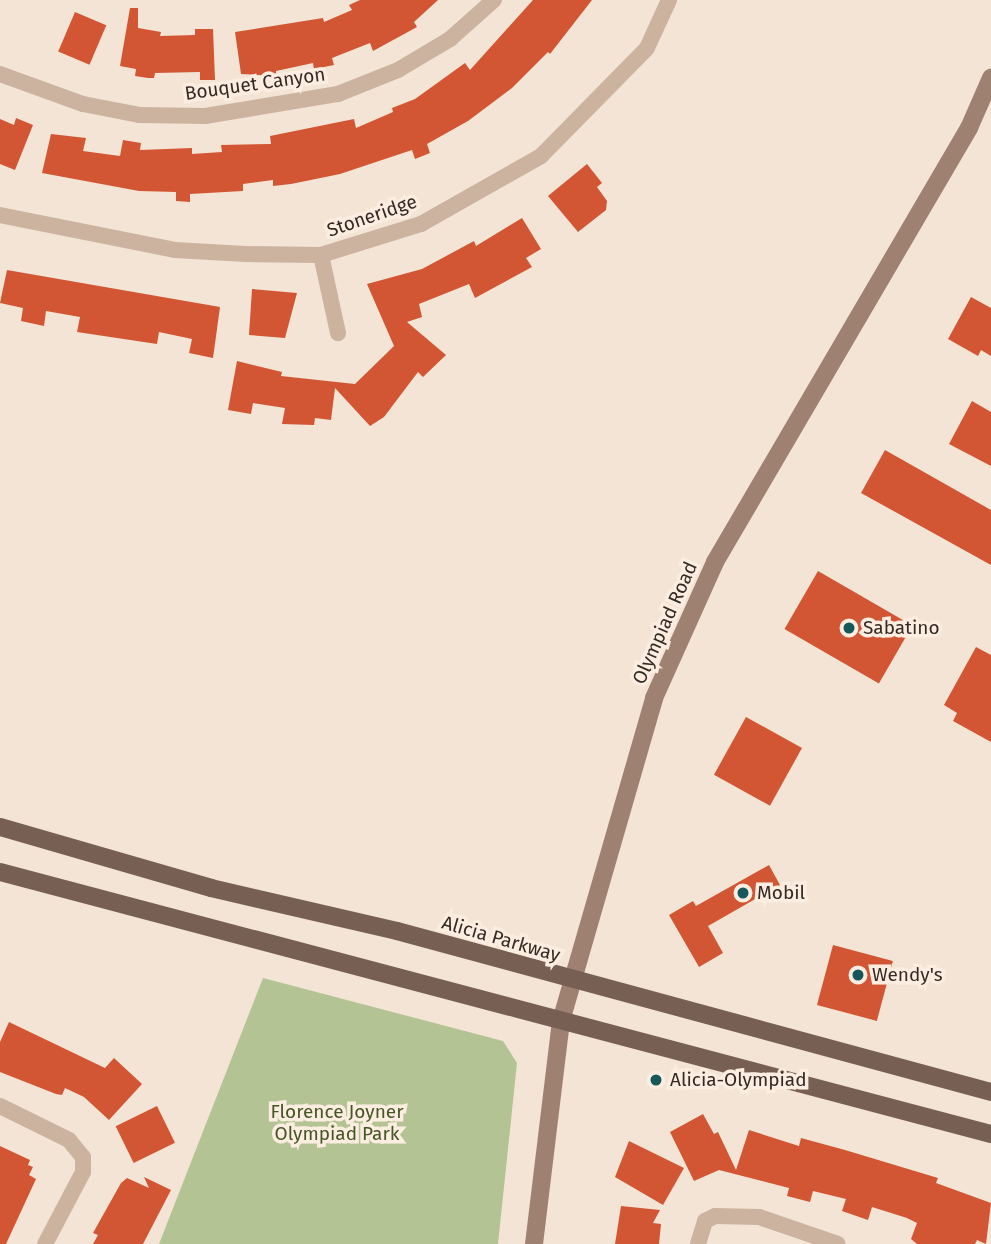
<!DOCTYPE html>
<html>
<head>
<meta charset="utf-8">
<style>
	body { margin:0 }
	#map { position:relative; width:991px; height:1244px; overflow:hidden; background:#f3e4d5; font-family:"Fira Sans",sans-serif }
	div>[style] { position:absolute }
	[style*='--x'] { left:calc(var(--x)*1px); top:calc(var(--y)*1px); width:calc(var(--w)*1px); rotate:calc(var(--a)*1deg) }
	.green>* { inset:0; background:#b4c394 }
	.building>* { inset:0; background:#d25634; transform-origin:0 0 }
	.minor>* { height:16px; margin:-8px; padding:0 8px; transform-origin:8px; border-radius:8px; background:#ccb3a0 }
	.secondary>* { height:18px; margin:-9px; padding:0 9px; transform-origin:9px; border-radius:9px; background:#9f8171 }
	.primary>* { height:18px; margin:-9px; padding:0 9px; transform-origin:9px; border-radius:9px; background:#785f53 }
	.dots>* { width:19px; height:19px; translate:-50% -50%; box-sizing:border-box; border:4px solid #fbeee1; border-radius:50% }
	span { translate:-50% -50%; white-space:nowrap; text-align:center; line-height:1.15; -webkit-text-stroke:7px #fbeee1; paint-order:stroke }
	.street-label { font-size:19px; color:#352924 }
	.poi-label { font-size:19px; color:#352924 }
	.left { translate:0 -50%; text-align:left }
	.park-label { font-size:19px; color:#455526 }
</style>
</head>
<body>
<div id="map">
	<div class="green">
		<i style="clip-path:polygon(263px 978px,503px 1041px,517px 1063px,498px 1244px,159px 1244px)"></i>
	</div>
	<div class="building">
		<i style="clip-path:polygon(360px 0,438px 0,414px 22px,417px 27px,373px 51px,370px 43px,332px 58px,334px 65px,314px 69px,313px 63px,276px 71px,276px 76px,241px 74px,235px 32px,323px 18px,324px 22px,352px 10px,349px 5px)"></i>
		<i style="clip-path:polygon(533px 0,592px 0,550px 54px,548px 52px,512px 88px,468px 121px,427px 144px,430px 153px,415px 159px,412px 150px,340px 174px,291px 184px,273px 186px,273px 180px,243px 184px,243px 191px,190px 194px,190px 202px,176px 201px,176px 192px,139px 191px,42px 173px,51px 134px,86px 138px,83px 151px,120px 156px,123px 140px,141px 143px,140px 150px,192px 148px,192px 154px,222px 152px,221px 145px,271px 144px,270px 136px,354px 119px,356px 128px,393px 112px,392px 108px,415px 99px,465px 63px,470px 70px)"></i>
		<i style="clip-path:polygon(130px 8px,138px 8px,138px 28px,161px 32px,160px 36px,195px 35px,195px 29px,213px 29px,215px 80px,200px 80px,200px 72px,155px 73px,154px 78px,148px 78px,135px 76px,136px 69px,120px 66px)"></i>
		<i style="left:75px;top:12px;width:34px;height:43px;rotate:23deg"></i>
		<i style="clip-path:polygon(16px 118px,33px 125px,15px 170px,0 164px,0 119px,14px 125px)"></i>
		<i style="clip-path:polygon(587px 164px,602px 183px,597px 187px,607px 201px,606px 210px,578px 232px,548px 196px)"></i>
		<i style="clip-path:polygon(522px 218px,541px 249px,526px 258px,532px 267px,475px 298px,469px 284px,419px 304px,422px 317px,407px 322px,446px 355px,423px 377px,418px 372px,384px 417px,370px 426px,335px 388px,331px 420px,315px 418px,314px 425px,282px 424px,285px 408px,253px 403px,251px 414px,228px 410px,237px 361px,282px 372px,281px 376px,355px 384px,394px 346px,367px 284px,422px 269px,474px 241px,476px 246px)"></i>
		<i style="clip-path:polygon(7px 270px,220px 307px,213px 358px,189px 353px,192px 339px,159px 332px,157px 344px,77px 332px,80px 317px,46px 311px,44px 326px,21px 321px,23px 308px,0 303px)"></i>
		<i style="clip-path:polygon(252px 289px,297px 293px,285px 338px,249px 335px)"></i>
		<i style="clip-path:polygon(971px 297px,991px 308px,991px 356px,981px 350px,978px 356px,948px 339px)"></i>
		<i style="clip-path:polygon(972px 401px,991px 412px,991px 466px,949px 444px)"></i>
		<i style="clip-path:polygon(885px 450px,991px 510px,991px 565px,861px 493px)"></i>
		<i style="left:818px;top:571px;width:109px;height:67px;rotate:30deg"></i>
		<i style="clip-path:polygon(976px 647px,991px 655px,991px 742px,953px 721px,957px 713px,944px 705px)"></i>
		<i style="left:746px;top:717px;width:64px;height:66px;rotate:29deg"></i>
		<i style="clip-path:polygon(769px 865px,780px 885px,708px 926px,723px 953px,699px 967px,669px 915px,693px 901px,696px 906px)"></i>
		<i style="left:833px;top:945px;width:62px;height:62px;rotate:15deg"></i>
		<i style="clip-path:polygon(9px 1022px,105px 1068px,114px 1058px,142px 1084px,109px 1120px,84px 1097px,65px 1088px,62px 1095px,56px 1094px,0 1072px,0 1042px)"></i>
		<i style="left:157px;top:1106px;width:41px;height:46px;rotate:64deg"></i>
		<i style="clip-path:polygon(703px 1114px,714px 1134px,718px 1132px,736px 1170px,749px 1130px,799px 1146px,801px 1138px,845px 1150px,938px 1178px,936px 1183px,991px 1203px,986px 1244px,977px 1240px,975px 1244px,917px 1244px,911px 1239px,917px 1223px,907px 1218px,872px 1207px,868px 1220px,842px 1211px,846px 1199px,813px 1191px,810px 1202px,787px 1196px,789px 1188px,719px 1170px,694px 1181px,670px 1132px)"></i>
		<i style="clip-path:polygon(629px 1141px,684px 1168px,663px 1205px,615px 1177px)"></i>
		<i style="clip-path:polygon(0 1146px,30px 1160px,28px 1165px,33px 1167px,29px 1175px,36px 1179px,6px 1244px,0 1244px)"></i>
		<i style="clip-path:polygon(144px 1177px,171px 1190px,143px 1244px,93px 1244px,98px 1235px,93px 1233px,121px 1183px,127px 1178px,149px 1188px)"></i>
		<i style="clip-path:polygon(621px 1206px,660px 1210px,653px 1223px,661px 1224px,659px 1244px,615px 1244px)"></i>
	</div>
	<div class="minor">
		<i style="--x:0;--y:74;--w:88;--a:19.9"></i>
		<i style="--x:83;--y:104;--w:57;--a:11.1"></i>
		<i style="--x:139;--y:115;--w:66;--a:0.9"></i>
		<i style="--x:205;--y:116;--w:135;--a:-9.4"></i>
		<i style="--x:338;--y:94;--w:65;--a:-21.8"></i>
		<i style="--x:398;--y:70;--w:61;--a:-30.8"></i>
		<i style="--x:450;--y:39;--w:59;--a:-41.6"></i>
		<i style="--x:0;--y:215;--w:178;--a:11.3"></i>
		<i style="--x:175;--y:250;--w:70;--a:3.3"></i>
		<i style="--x:245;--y:254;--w:76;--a:0.8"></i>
		<i style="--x:321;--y:255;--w:105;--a:-17.2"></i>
		<i style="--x:421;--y:224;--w:138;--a:-29.5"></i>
		<i style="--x:541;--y:156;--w:151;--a:-45.5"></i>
		<i style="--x:647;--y:48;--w:53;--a:-65.4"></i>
		<i style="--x:321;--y:255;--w:80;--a:77.7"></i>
		<i style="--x:0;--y:1106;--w:77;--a:26.2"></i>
		<i style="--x:69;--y:1140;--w:22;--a:51"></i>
		<i style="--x:83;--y:1157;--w:15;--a:90"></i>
		<i style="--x:83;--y:1172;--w:81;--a:117.8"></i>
		<i style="--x:698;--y:1244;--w:24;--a:-73"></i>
		<i style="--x:705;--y:1221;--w:11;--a:-27"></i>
		<i style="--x:715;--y:1216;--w:44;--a:1.3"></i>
		<i style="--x:759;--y:1217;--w:83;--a:18.9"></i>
	</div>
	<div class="secondary">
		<i style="--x:534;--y:1244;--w:225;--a:-83.1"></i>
		<i style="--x:561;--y:1021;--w:336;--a:-73.9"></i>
		<i style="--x:654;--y:698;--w:149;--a:-65.8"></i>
		<i style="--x:715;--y:562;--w:503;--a:-59.66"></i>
		<i style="--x:969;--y:128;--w:55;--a:-66.3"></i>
	</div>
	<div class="primary">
		<i style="--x:0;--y:827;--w:220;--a:16.1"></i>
		<i style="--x:211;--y:888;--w:191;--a:13"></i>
		<i style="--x:397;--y:931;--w:615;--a:15.17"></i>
		<i style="--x:0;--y:872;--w:1025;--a:14.81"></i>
	</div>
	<div class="dots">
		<i style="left:849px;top:628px;background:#16575a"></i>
		<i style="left:743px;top:893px;background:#16575a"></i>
		<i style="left:858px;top:975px;background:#16575a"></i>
		<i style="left:656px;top:1080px;background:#16575a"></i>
	</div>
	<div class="street-label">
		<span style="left:255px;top:84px;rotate:-8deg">Bouquet Canyon</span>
		<span style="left:372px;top:216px;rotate:-19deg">Stoneridge</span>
		<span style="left:665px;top:623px;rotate:-66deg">Olympiad Road</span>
		<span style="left:501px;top:939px;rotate:16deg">Alicia Parkway</span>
	</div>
	<div class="poi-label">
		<span class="left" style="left:863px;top:628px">Sabatino</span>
		<span class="left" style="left:757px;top:893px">Mobil</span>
		<span class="left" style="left:872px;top:975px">Wendy's</span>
		<span class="left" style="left:670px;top:1080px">Alicia-Olympiad</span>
	</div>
	<div class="park-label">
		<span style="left:337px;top:1123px">Florence Joyner<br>Olympiad Park</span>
	</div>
</div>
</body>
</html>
